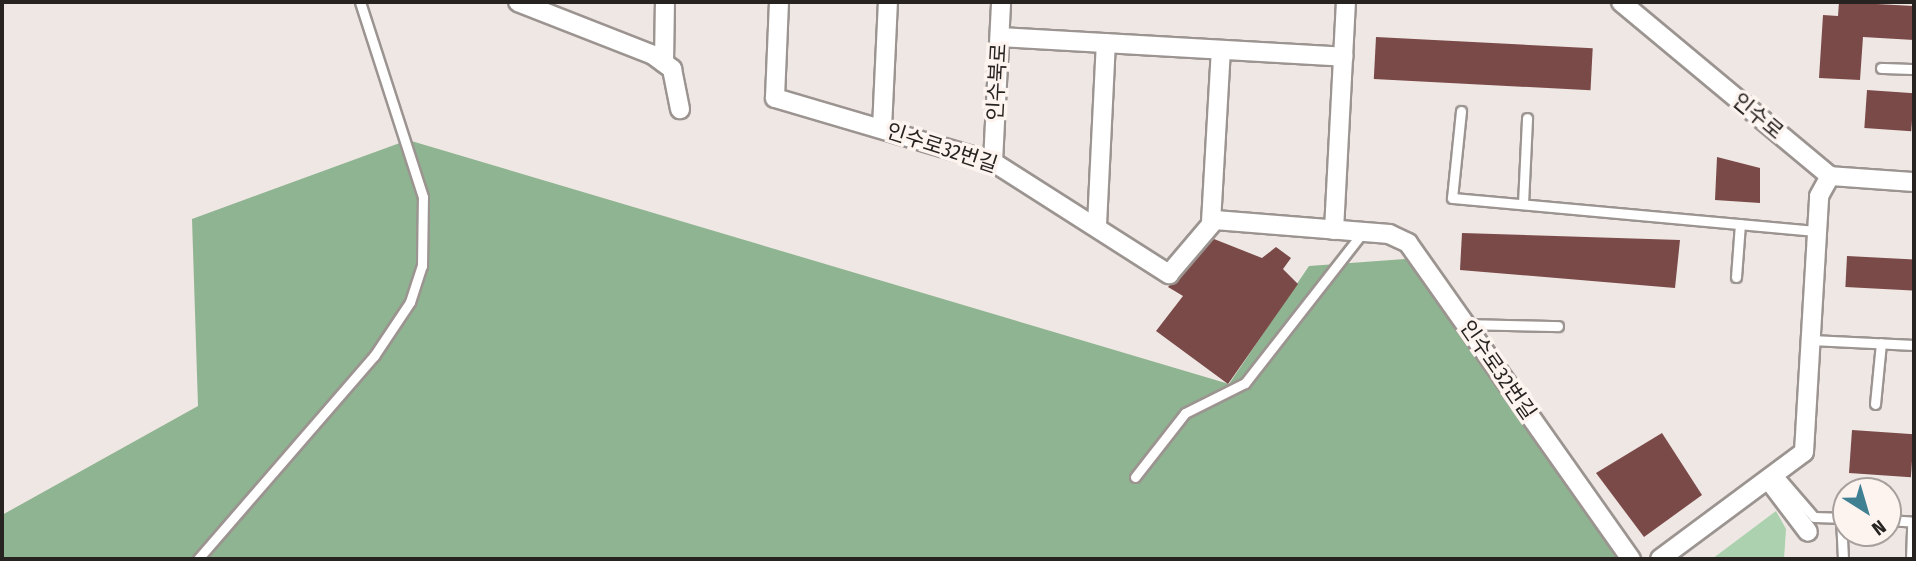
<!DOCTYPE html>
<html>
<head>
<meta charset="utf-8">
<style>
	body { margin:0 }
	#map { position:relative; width:1916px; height:561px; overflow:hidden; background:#efe7e3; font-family:"Fira Sans Condensed","Noto Sans KR",sans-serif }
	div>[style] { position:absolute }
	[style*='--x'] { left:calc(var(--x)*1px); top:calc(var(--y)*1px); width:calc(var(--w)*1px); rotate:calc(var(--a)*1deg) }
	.green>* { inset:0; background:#acd1ae }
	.forest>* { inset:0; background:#8fb491 }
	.building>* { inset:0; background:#7a4a49; transform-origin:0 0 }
	.roads { filter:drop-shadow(2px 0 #9b9490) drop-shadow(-2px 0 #9b9490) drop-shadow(0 2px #9b9490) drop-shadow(0 -2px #9b9490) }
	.lane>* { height:9px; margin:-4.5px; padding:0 4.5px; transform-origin:4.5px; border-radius:4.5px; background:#fff }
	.street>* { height:18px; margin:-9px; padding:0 9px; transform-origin:9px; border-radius:9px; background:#fff }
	span { translate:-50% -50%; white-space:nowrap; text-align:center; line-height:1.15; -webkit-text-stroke:7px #fdf4f0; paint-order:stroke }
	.street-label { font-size:21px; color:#262321 }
	.frame { position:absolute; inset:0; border:4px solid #262321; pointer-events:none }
	.north { position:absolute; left:1832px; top:477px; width:70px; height:70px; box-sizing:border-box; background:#fdf4f0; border:2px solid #a7a09d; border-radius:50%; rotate:143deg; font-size:19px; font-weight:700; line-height:28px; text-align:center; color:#262321 }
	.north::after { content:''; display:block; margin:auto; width:24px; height:32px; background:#3f8193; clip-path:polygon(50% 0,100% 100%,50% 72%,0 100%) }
</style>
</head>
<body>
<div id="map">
	<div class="green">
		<i style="clip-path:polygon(1776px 511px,1786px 529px,1784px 559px,1712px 559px)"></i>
	</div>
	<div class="forest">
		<i style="clip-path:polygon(408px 140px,1229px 384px,1309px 266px,1419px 258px,1631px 559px,2px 559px,2px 515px,198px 406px,192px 219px)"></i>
	</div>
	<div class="building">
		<i style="clip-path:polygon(1839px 2px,1914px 6px,1914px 40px,1863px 37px,1860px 80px,1819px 78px,1823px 15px,1838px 16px)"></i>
		<i style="left:1376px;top:37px;width:217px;height:42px;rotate:3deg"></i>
		<i style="left:1867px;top:90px;width:47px;height:38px;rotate:4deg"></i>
		<i style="clip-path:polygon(1717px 157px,1760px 168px,1760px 203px,1715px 200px)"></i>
		<i style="clip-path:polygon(1462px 233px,1680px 240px,1675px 288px,1460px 270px)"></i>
		<i style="clip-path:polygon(1214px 239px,1262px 258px,1276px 247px,1291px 258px,1283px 269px,1298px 284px,1228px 384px,1156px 331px,1183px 296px,1168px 287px)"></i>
		<i style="left:1847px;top:256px;width:67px;height:31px;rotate:3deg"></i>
		<i style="left:1852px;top:430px;width:62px;height:43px;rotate:4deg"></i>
		<i style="clip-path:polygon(1662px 433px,1702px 495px,1644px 537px,1596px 473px)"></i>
	</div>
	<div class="roads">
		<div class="lane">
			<i style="--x:1881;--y:68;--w:33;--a:2"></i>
			<i style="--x:1461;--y:111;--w:87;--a:95.9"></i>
			<i style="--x:1452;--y:198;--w:366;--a:5.2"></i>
			<i style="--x:1523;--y:204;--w:86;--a:-87.3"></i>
			<i style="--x:1736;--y:277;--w:53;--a:-85.7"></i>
			<i style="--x:1467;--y:324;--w:91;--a:1.3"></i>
			<i style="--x:1811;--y:340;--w:103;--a:2.8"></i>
			<i style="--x:1875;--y:404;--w:61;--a:-84.4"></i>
			<i style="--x:1776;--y:473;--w:58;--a:49.2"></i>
			<i style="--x:1814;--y:517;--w:32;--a:2"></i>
			<i style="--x:1135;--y:477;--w:81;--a:-52"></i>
			<i style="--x:1185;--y:413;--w:67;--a:-26.6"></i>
			<i style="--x:1245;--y:383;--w:192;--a:-52"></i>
			<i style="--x:1841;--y:518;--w:41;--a:87.2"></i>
			<i style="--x:1888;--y:520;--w:26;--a:4"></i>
			<i style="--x:198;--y:559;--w:269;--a:-49.1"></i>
			<i style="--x:374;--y:356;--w:65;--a:-56.3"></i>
			<i style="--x:410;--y:302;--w:38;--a:-72"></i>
			<i style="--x:422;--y:266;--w:69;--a:-89.2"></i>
			<i style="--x:423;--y:197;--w:205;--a:-107.9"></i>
			<i style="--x:1911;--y:559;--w:37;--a:-88"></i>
		</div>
		<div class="street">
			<i style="--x:518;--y:2;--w:145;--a:21.4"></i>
			<i style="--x:653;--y:55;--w:24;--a:36"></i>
			<i style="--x:672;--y:69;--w:41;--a:78.7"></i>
			<i style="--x:779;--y:2;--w:96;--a:92.4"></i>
			<i style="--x:775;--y:98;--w:227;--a:16.4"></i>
			<i style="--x:993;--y:162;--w:209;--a:32.5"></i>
			<i style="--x:1169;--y:274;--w:71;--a:-49.6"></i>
			<i style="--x:1215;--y:220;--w:175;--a:4.6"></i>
			<i style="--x:1389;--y:234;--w:21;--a:25"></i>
			<i style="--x:1408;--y:243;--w:387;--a:54.8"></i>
			<i style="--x:1621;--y:2;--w:272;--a:39.8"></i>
			<i style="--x:1830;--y:176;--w:84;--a:4.1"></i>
			<i style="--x:1000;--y:37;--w:344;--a:3.3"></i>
			<i style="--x:664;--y:63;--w:61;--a:-89.1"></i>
			<i style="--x:882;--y:128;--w:126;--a:-87.3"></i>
			<i style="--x:993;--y:162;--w:160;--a:-87.1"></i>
			<i style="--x:1211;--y:222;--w:172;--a:-86.7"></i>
			<i style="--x:1097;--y:225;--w:182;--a:-87.2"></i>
			<i style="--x:1334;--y:230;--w:228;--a:-87"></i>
			<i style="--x:1771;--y:483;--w:61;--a:52.9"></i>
			<i style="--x:1660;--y:559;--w:179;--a:-36.6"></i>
			<i style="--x:1804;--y:452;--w:256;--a:-86.6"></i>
			<i style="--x:1819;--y:196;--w:23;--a:-61"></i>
		</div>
	</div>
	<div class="street-label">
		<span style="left:997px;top:82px;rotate:-87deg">인수북로</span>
		<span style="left:1758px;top:116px;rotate:40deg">인수로</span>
		<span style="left:942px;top:148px;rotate:18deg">인수로32번길</span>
		<span style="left:1498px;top:370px;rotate:55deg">인수로32번길</span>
	</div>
	<div class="frame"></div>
	<div class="north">N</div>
</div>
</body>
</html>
